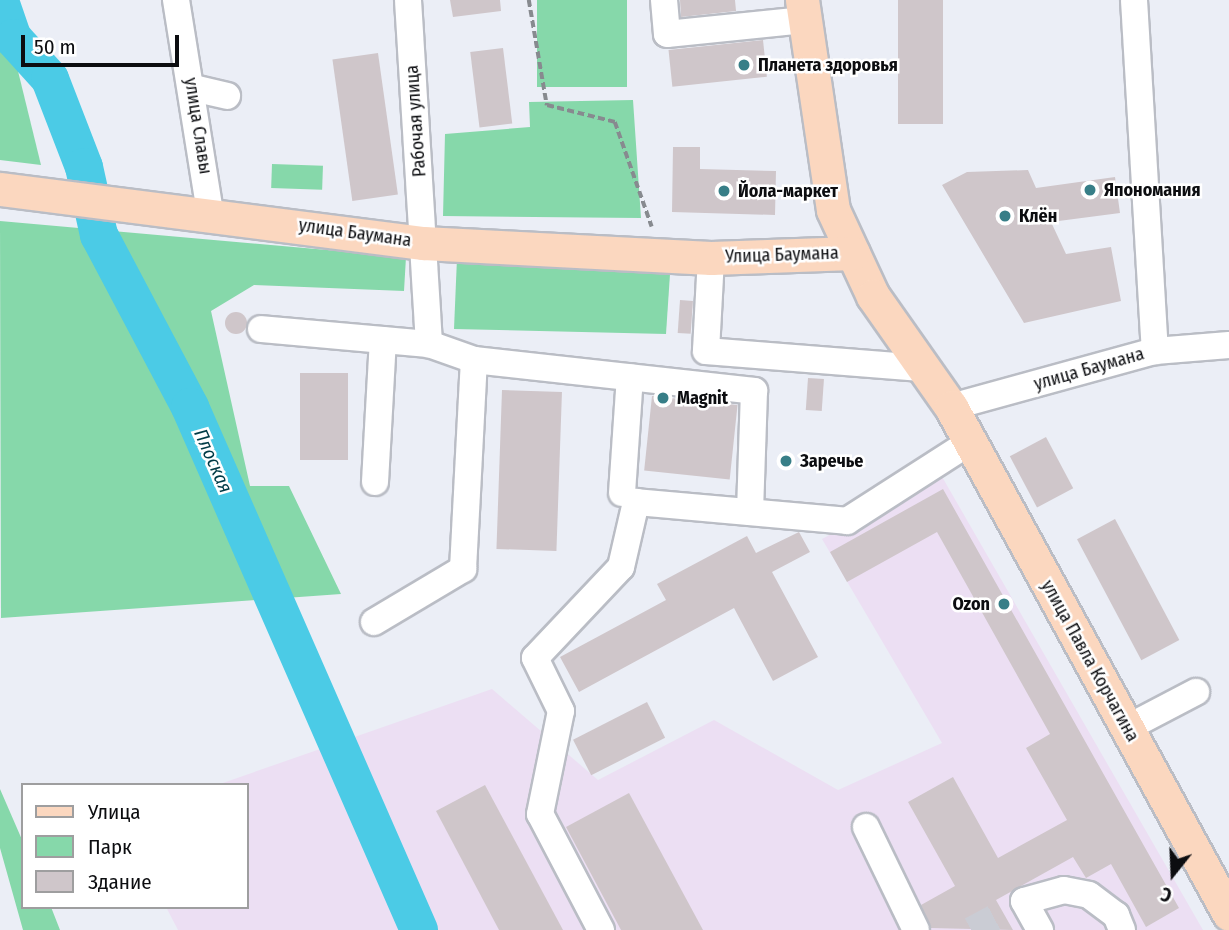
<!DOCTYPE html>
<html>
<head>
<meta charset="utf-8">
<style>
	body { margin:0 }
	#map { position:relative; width:1229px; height:930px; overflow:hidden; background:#ebeef6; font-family:"Fira Sans Condensed",sans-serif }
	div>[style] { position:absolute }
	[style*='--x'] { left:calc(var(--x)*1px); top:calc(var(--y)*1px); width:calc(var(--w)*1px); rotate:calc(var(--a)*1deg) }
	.industrial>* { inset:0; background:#ecdff3 }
	.green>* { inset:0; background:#86d8aa; transform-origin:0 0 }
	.river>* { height:38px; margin:-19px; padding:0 19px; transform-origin:19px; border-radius:19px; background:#4bcbe6 }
	.building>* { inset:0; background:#cfc6ca; transform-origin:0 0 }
	.round { border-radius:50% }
	.minor-tunnel>* { height:26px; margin-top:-13px; transform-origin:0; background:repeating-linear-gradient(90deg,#caccd4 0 26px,transparent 0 39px) }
	.path>* { height:3.5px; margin-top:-1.75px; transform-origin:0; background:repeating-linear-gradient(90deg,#878a8f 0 7px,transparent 0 10.5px) }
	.roads { filter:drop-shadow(2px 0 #babdc5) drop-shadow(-2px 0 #babdc5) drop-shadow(0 2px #babdc5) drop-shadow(0 -2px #babdc5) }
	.minor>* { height:26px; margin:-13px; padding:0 13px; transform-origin:13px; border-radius:13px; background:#fff }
	.major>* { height:33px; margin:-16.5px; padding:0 16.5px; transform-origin:16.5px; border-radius:16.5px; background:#fbd7bf }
	.dots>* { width:19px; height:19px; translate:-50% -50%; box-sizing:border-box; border:4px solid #fff; border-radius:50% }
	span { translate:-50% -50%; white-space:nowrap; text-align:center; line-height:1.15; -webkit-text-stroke:5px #fff; paint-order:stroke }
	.poi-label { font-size:18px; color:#0c0d10; font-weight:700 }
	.left { translate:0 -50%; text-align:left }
	.right { translate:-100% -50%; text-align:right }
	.street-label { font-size:18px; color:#0c0d10 }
	.water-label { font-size:19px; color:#003b46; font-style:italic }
	.legend { position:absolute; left:21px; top:783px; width:228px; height:126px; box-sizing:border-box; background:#fff; border:2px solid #9e9e9f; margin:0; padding:9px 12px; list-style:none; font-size:21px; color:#0c0d10 }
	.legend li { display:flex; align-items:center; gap:14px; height:35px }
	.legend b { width:35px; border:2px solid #9e9e9f }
	.north { position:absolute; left:1138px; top:839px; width:70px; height:70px; -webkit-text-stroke:5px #fff; paint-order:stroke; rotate:198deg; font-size:19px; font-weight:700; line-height:28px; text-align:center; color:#0c0d10 }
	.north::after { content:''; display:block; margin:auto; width:24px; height:32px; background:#0c0d10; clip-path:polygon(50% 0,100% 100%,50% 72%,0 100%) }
	.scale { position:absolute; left:21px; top:35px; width:158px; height:32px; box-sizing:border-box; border:4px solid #0c0d10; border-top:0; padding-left:9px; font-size:21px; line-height:24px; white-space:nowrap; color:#0c0d10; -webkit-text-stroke:5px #fff; paint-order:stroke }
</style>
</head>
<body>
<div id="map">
	<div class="industrial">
		<i style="clip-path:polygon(941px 475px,1203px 930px,178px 930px,166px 907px,247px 907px,247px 785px,217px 785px,492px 689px,598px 780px,714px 720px,838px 790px,942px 743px,822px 539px)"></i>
	</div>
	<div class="green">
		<i style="left:537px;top:0;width:90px;height:87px"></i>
		<i style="clip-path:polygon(0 44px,17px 67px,41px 165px,0 160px)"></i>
		<i style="clip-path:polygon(633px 100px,641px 218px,443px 216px,445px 134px,530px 127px,529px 102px)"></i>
		<i style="left:272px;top:164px;width:51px;height:24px;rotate:2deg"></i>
		<i style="clip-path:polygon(0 221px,406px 257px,404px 291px,254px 285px,211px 311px,250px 486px,289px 486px,341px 594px,1px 618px)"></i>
		<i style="clip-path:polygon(457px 258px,670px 274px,666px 334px,454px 329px)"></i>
		<i style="clip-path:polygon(0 789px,23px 842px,23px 907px,51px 907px,60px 930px,23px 930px,0 848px)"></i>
	</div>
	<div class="river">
		<i style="--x:0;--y:1;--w:39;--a:71"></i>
		<i style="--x:13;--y:38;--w:55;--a:47.9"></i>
		<i style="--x:50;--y:79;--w:94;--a:68.9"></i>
		<i style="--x:84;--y:167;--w:70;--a:77.6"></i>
		<i style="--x:99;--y:235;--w:195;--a:62.1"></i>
		<i style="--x:190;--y:407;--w:571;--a:66.35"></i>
	</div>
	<div class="building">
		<i style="clip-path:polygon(450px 0,500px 0,501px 11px,453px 17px)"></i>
		<i style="clip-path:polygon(680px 0,735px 0,736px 11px,681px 17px)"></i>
		<i style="left:898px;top:0;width:45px;height:124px"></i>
		<i style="left:763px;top:40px;width:37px;height:95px;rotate:84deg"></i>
		<i style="left:503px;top:48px;width:76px;height:33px;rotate:83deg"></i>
		<i style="left:378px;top:53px;width:143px;height:46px;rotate:82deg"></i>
		<i style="clip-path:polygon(673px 147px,700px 147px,700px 169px,776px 171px,775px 215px,672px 212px)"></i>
		<i style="clip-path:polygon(1028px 170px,1036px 188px,1115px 177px,1120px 213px,1051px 222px,1066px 254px,1111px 247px,1121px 301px,1024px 323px,942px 185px,967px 172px)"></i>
		<i style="left:680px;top:300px;width:13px;height:33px;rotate:4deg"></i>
		<i class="round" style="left:225px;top:312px;width:22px;height:22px"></i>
		<i style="left:300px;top:373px;width:48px;height:87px"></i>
		<i style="left:808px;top:378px;width:16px;height:32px;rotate:4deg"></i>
		<i style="left:502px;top:390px;width:60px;height:159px;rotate:2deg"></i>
		<i style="left:652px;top:396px;width:86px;height:75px;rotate:6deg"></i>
		<i style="left:1046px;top:437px;width:58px;height:41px;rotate:62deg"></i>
		<i style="clip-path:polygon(943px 489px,1179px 908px,1146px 927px,1111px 864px,1086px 878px,1073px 857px,996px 900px,1013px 930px,931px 928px,921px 905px,955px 886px,908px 802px,953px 777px,998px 858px,1067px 820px,1026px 748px,1050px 734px,937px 532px,847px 582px,830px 552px)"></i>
		<i style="left:1115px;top:519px;width:137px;height:43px;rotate:62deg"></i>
		<i style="clip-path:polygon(799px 532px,810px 552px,772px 572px,818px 657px,773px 681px,734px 608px,579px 692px,560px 657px,666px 600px,657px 584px,747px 536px,756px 553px)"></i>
		<i style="left:647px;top:702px;width:40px;height:83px;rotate:63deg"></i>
		<i style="clip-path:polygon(485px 785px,563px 930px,499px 930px,436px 811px)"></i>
		<i style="clip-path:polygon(629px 793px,703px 930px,621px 930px,566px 827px)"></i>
	</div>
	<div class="minor-tunnel">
		<i style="--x:971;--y:930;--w:36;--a:-28"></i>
	</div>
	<div class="path">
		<i style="--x:529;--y:0;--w:107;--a:80.3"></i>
		<i style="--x:547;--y:105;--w:70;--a:14"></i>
		<i style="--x:615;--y:122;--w:111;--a:70.6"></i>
	</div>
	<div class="roads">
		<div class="minor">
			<i style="--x:176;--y:0;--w:215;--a:80.9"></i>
			<i style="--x:408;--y:0;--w:345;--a:86.5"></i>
			<i style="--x:429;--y:344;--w:48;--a:19.6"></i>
			<i style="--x:474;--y:360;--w:282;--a:6.3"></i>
			<i style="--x:754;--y:391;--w:121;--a:91.9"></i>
			<i style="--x:664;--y:0;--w:34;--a:85"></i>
			<i style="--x:667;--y:34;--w:138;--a:-5.8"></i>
			<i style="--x:1134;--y:0;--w:352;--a:86.6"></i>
			<i style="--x:193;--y:88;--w:35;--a:13"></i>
			<i style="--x:711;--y:258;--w:93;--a:93.1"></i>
			<i style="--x:706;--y:351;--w:219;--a:4.5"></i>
			<i style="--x:261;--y:329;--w:169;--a:5.1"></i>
			<i style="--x:951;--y:407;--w:212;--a:-15.4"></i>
			<i style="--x:1155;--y:351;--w:74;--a:-4.6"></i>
			<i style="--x:375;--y:482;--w:142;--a:-86.8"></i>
			<i style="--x:622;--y:493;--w:116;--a:-86.1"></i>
			<i style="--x:374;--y:622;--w:104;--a:-30.8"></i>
			<i style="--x:463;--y:569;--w:209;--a:-87"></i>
			<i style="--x:1127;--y:728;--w:78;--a:-27.6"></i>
			<i style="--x:866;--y:827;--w:114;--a:64.1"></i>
			<i style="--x:601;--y:930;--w:131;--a:-117.7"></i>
			<i style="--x:540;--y:814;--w:105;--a:-78.5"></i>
			<i style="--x:561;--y:711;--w:59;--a:-116.1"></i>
			<i style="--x:535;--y:658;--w:125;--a:-46.6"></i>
			<i style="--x:621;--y:567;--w:67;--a:-77"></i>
			<i style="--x:636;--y:502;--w:212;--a:5.1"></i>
			<i style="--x:847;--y:521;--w:146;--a:-32.7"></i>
			<i style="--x:1040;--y:930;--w:33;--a:-119"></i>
			<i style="--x:1024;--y:901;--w:41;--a:-15.4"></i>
			<i style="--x:1064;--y:890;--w:25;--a:11"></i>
			<i style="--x:1089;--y:895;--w:34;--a:37"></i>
			<i style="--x:1116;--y:915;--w:16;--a:68"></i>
		</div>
		<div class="major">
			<i style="--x:802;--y:0;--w:212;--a:81.6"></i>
			<i style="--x:833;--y:210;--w:95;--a:65.1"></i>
			<i style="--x:873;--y:296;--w:136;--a:54.9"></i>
			<i style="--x:951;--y:407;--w:578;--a:61.26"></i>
			<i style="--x:0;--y:189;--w:426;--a:7.3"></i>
			<i style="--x:423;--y:243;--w:288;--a:3"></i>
			<i style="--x:711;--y:258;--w:142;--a:-2"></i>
		</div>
	</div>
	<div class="dots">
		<i style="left:744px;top:65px;background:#377e87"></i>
		<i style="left:1090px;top:190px;background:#377e87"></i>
		<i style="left:724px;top:191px;background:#377e87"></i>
		<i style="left:1005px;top:216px;background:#377e87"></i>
		<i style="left:663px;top:398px;background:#377e87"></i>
		<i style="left:786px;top:461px;background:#377e87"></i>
		<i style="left:1004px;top:604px;background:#377e87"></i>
	</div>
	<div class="poi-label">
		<span class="left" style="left:758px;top:65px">Планета здоровья</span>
		<span class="left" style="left:1104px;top:190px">Япономания</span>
		<span class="left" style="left:738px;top:191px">Йола-маркет</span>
		<span class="left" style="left:1019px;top:216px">Клён</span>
		<span class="left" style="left:677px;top:398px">Magnit</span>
		<span class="left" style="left:800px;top:461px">Заречье</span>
		<span class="right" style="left:990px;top:604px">Ozon</span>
	</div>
	<div class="street-label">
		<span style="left:416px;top:121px;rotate:-94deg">Рабочая улица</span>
		<span style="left:198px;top:126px;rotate:81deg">улица Славы</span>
		<span style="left:355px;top:233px;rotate:8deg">улица Баумана</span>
		<span style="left:782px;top:255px;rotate:-2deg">Улица Баумана</span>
		<span style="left:1089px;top:369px;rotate:-16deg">улица Баумана</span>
		<span style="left:1090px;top:661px;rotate:61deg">улица Павла Корчагина</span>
	</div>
	<div class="water-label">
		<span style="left:213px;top:461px;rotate:66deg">Плоская</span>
	</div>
	<ul class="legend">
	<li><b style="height:9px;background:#fbd7bf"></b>Улица</li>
	<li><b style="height:19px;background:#86d8aa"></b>Парк</li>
	<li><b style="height:19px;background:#cfc6ca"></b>Здание</li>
	</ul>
	<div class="north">С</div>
	<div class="scale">50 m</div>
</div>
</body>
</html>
